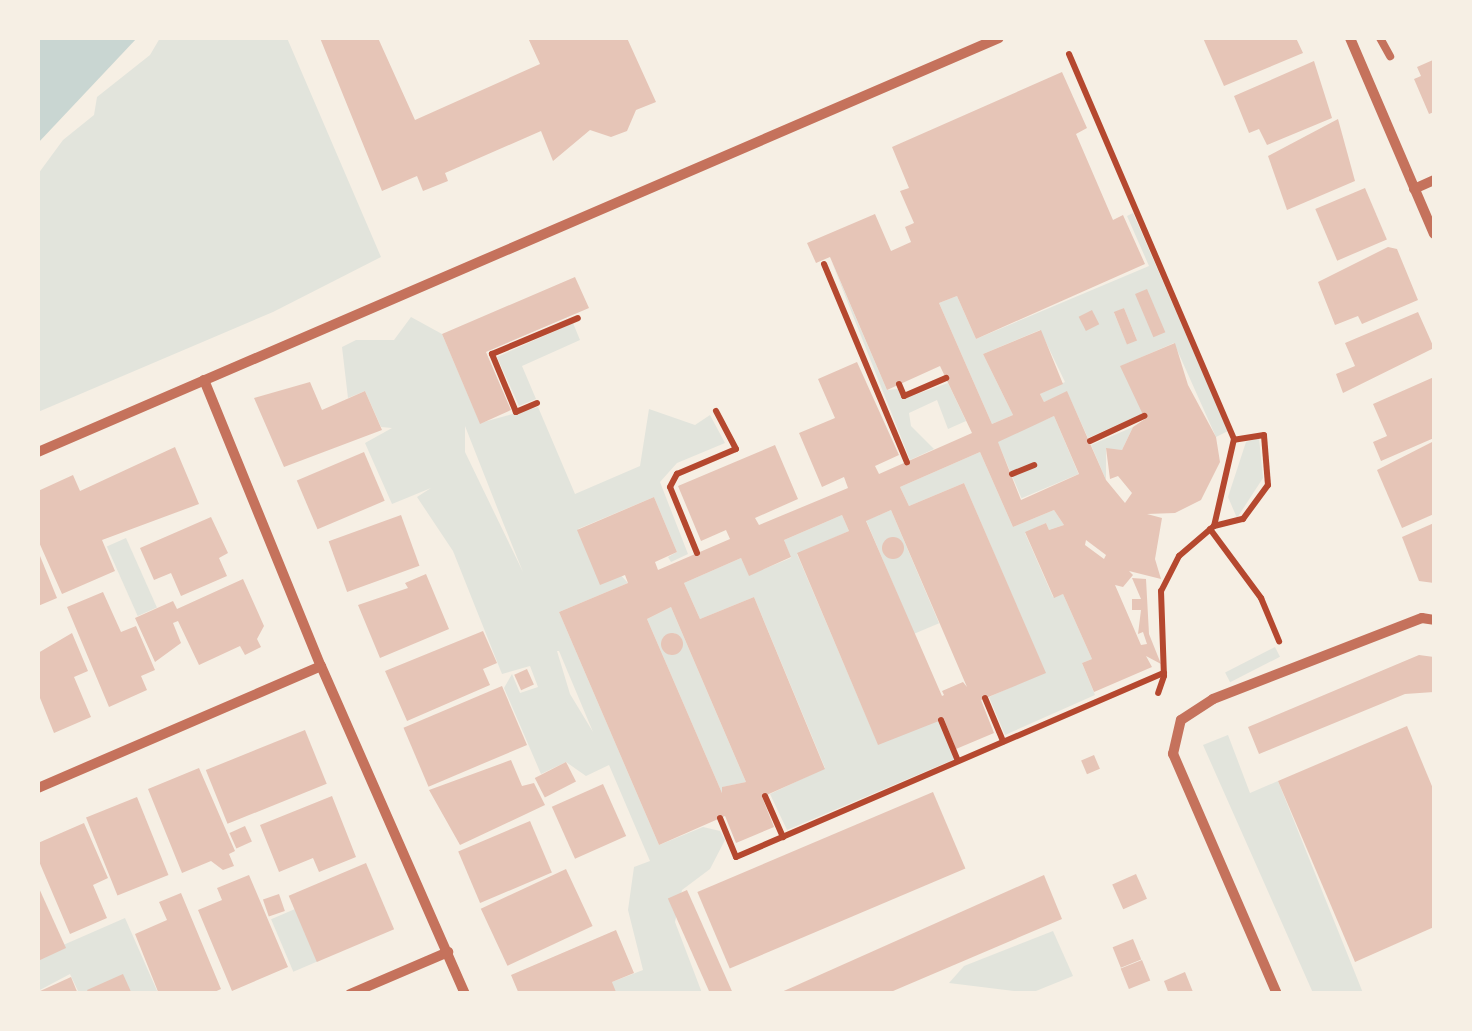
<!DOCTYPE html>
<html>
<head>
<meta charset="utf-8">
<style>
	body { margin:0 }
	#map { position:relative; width:1472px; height:1031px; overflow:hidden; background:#f6efe4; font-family:"Nunito Sans",sans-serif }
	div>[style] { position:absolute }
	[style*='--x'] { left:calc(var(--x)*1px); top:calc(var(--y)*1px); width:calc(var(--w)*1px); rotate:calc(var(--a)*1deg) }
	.green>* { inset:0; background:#e2e4dc; transform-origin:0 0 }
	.water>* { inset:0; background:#c9d6d2 }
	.building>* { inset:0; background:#e6c5b7; transform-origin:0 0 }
	.round { border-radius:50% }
	.path>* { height:6px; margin:-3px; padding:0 3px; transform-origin:3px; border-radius:3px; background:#b5482f }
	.service>* { height:8px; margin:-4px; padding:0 4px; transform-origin:4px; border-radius:4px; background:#c5725c }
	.minor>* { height:10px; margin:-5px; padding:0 5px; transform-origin:5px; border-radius:5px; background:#c5725c }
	span { translate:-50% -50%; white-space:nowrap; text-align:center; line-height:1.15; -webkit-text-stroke:8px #f6efe4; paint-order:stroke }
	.frame { position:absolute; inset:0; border:40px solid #f6efe4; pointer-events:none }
</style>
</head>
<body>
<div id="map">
	<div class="green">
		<i style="clip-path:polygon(160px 38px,287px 38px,381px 257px,273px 312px,38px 412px,38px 174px,63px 140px,94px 115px,97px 97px,150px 55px)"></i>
		<i style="clip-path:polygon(evenodd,1133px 213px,1228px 431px,1216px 437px,1174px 343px,1121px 366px,1144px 413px,1088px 438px,1067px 392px,1044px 402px,1040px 394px,1065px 382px,1040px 330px,983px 354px,1013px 415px,992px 424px,939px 303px,957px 296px,976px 339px,1149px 266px,1127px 216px,1133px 213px,1124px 308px,1137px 340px,1127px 344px,1114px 313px,1124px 308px)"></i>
		<i style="clip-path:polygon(831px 260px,887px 390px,898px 389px,903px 399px,948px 383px,966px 421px,948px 429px,937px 400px,909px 413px,911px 426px,934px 449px,910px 460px)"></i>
		<i style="clip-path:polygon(evenodd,411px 317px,442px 334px,480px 423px,538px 407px,575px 494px,640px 466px,649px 409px,695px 425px,710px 415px,725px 443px,677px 463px,660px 482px,688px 554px,671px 562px,668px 557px,677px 552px,654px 497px,578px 529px,628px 583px,559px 612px,659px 845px,703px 827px,720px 831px,725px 840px,710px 869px,682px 890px,675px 922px,702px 993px,615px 993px,612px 982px,643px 970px,628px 910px,634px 867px,650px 861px,609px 765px,586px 776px,566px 762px,541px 774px,504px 688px,512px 674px,520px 693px,538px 687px,530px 666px,502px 674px,453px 551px,417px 497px,431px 488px,392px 504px,365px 443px,392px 428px,381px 427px,365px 391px,348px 398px,342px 347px,356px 340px,394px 340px,411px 317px,465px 426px,504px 525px,523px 572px,465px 452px,465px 426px,411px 317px,557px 651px,559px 651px,593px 732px,570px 694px,557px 651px)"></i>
		<i style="clip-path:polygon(573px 323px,580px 340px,522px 366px,536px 399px,519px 406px,497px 357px)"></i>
		<i style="left:1054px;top:416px;width:63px;height:62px;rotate:67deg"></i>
		<i style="clip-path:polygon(1133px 427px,1122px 450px,1106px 449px,1106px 480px,1091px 445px)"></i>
		<i style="clip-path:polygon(1259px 438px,1263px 478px,1237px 518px,1228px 497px,1246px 442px)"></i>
		<i style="clip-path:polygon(980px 452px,1013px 527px,1054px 510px,1064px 525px,1049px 530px,1046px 523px,1025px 533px,1053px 597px,1063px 594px,1092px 659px,1082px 663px,1095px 695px,1005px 735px,989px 697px,1045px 672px,964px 483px,909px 506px,900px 487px)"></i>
		<i style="left:891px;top:510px;width:123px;height:27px;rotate:67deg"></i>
		<i style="clip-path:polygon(842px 515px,849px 531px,797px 554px,878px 744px,939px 719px,955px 759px,787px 830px,770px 794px,825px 768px,754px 597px,700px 619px,684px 583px,741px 558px,749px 575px,791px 558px,784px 540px)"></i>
		<i style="left:126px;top:538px;width:76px;height:21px;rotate:66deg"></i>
		<i style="clip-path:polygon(evenodd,671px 607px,746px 782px,723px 787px,722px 793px,647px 619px,671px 607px,675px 633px,682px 649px,670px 655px,661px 642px,675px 633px)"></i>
		<i style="left:1275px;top:647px;width:11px;height:56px;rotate:63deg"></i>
		<i style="clip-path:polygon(1228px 735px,1250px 793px,1278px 781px,1363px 993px,1313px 993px,1203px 745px)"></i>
		<i style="left:295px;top:909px;width:57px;height:26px;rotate:67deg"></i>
		<i style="clip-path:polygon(125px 918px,158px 993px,79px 993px,70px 974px,38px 991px,38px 956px)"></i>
		<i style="clip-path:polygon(1053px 931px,1073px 976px,1031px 993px,949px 983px,964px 966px)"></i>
	</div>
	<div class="water">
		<i style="clip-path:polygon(38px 38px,137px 38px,38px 143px)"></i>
	</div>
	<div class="building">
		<i style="clip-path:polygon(320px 38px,378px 38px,415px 120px,540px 64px,528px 38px,627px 38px,656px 102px,636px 110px,627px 131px,611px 137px,590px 130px,553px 161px,541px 131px,445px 173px,448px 181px,423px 191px,417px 176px,382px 191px)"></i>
		<i style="clip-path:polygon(1203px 38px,1296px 38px,1303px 53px,1224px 86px)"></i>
		<i style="clip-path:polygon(1433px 60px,1434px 112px,1429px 114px,1414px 79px,1421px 76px,1417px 67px)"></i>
		<i style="clip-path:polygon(1314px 61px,1332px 118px,1267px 145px,1259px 129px,1249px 133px,1234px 96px)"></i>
		<i style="clip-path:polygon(evenodd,1062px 72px,1087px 128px,1076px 134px,1113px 220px,1123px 215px,1145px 264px,976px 339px,957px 296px,939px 303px,992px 424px,1013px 415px,983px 354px,1041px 330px,1063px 384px,1040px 394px,1044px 402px,1067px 391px,1106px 480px,1125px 503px,1132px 493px,1118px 476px,1110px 479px,1106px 448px,1122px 450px,1133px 427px,1145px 419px,1120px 366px,1175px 343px,1188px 385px,1216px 437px,1220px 462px,1201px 500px,1175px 513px,1147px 514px,1162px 518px,1155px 559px,1161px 579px,1129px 571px,1133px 575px,1123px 587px,1115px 585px,1141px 645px,1147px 644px,1143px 632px,1138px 634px,1141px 610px,1132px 610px,1132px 599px,1141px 599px,1132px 578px,1146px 579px,1149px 634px,1161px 664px,1146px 656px,1152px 667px,1094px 692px,1082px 663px,1092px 659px,1063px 594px,1054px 598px,1025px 532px,1046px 523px,1049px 530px,1064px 525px,1054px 510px,1013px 527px,980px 452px,900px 487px,909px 506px,964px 483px,1046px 673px,981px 700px,994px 733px,956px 749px,944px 719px,878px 745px,797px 553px,849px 531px,842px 515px,784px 540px,791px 557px,749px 576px,741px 558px,684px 583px,700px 619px,754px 597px,825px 769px,762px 797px,774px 827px,736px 843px,725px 816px,659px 845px,559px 612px,628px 583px,625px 575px,600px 585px,577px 530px,654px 497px,677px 552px,655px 562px,658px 570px,730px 539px,726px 530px,701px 541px,678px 486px,775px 445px,798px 499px,755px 518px,759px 525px,848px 488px,844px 477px,822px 487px,799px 433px,835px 418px,818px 379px,857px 362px,899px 455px,875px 466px,879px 474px,972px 433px,940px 366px,887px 390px,830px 257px,816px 263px,807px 243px,875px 214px,891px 251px,911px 242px,905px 227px,914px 223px,900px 191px,909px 188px,892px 147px,1062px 72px,1054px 416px,1079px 474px,1021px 500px,998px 442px,1054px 416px,1062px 72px,891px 510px,967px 687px,963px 682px,942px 691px,944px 695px,942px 696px,866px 521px,891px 510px,1062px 72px,1086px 540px,1106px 555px,1104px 559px,1085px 545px,1086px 540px,1062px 72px,671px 607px,746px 782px,722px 787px,722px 793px,647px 619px,671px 607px)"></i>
		<i style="clip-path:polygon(1338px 119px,1355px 181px,1287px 210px,1268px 156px)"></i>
		<i style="left:1365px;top:188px;width:56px;height:54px;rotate:67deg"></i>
		<i style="clip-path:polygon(1388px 247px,1397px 249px,1418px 300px,1362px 324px,1358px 316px,1335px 325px,1318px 282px)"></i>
		<i style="clip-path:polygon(575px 277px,589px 308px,486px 352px,511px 410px,480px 424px,442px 334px)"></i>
		<i style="left:1147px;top:289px;width:47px;height:13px;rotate:67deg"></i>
		<i style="left:1124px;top:308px;width:35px;height:11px;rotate:68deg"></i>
		<i style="left:1092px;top:310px;width:16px;height:15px;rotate:63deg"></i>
		<i style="clip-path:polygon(1418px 312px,1434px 348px,1343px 393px,1336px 374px,1355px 366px,1345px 343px)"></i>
		<i style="clip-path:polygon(1434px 377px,1434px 438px,1381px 461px,1373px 442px,1387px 436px,1373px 404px)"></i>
		<i style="clip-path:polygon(310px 382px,322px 410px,365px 391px,382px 430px,284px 467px,254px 398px)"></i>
		<i style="clip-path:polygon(1434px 441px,1434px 514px,1402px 528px,1377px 470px)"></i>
		<i style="clip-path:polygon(175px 447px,199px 504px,102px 540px,115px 571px,62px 594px,38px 540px,38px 491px,73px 475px,80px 491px)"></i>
		<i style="left:364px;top:452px;width:53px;height:73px;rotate:67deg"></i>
		<i style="left:401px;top:515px;width:54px;height:77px;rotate:70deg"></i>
		<i style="clip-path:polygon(211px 517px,228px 553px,219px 558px,227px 576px,181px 596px,171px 573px,154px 580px,140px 548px)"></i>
		<i style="clip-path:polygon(1434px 523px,1434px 583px,1419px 581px,1402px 537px)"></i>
		<i class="round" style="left:882px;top:537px;width:22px;height:22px"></i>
		<i style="clip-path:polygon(38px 551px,57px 598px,38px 606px)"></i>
		<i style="clip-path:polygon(426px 574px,449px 629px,380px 658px,358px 605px,408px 588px,405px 583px)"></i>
		<i style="clip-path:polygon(243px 579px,264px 626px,257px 639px,261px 647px,245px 655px,240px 646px,199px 665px,178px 621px,173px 623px,181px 643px,155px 662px,135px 618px,173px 601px,177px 609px)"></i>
		<i style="clip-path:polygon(103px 592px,121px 632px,136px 626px,155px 670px,141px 676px,147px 690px,109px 707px,67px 607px)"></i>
		<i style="clip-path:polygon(483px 631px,497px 663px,483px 669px,490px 685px,407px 721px,385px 671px)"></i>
		<i class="round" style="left:661px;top:633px;width:22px;height:22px"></i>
		<i style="clip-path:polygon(72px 633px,88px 671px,74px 677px,91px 717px,54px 733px,38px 693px,38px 653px)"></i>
		<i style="clip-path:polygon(1419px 655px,1434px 657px,1434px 692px,1405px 694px,1259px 754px,1248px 727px)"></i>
		<i style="left:527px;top:669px;width:17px;height:14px;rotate:66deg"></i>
		<i style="left:502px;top:686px;width:64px;height:107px;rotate:67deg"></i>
		<i style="clip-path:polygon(1407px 726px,1434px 791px,1434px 927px,1355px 962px,1278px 781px)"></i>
		<i style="left:305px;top:730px;width:58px;height:107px;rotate:68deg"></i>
		<i style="left:1094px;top:755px;width:15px;height:14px;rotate:67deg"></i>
		<i style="clip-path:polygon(511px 760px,522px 786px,534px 783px,545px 805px,460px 845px,429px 790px)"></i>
		<i style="left:566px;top:762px;width:22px;height:35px;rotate:63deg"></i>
		<i style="clip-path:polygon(199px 768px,235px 851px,229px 854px,234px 866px,223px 870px,211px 861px,182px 873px,148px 789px)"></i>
		<i style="left:603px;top:784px;width:57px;height:56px;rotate:66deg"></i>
		<i style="left:933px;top:792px;width:83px;height:256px;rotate:67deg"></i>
		<i style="clip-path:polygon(332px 796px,356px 857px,319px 872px,313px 858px,279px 872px,260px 825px)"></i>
		<i style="left:137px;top:797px;width:84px;height:55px;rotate:68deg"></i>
		<i style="left:530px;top:821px;width:56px;height:78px;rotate:67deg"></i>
		<i style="clip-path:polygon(84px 823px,108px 878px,93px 885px,107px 918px,70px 934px,38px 859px,38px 843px)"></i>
		<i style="left:245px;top:826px;width:17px;height:17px;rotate:66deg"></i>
		<i style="left:366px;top:863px;width:72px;height:84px;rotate:67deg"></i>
		<i style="left:566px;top:869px;width:63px;height:94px;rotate:65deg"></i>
		<i style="left:1136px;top:874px;width:27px;height:26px;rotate:66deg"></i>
		<i style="clip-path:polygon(249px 875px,288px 967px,232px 991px,198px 910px,222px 900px,217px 888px)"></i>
		<i style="clip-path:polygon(1044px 875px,1062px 919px,886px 994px,777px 994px)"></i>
		<i style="clip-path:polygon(38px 886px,66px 948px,38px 961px)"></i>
		<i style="left:687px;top:890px;width:114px;height:21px;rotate:66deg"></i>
		<i style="clip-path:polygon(181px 893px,221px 989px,210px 994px,159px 994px,135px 934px,167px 920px,159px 902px)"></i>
		<i style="left:279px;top:894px;width:18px;height:17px;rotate:71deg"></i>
		<i style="clip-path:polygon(616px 930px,634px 973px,612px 982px,616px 992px,519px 994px,511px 975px)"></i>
		<i style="left:1133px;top:939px;width:22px;height:22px;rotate:68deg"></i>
		<i style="left:1142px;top:960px;width:22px;height:23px;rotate:68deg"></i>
		<i style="clip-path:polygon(1185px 972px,1193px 992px,1169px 994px,1164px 981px)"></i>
		<i style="clip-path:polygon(123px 974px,132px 994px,89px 994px,87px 990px)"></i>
		<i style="clip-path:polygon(71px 977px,78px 994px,38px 994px,38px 992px)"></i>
	</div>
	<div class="path">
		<i style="--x:1069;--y:54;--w:419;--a:66.8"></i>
		<i style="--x:1234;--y:439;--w:89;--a:102.9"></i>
		<i style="--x:1214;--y:526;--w:46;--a:139.4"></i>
		<i style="--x:1179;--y:556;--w:39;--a:117"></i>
		<i style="--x:1161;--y:591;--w:85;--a:88"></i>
		<i style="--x:1164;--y:676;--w:18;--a:109"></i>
		<i style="--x:824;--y:264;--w:215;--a:67.3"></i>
		<i style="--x:899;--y:384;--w:13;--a:67"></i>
		<i style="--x:904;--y:396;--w:46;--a:-23.2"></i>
		<i style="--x:537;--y:403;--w:23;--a:157"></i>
		<i style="--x:516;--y:412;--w:63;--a:-112.5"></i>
		<i style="--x:492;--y:354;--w:93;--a:-22.7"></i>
		<i style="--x:1090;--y:441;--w:60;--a:-24.8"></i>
		<i style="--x:1012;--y:474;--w:24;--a:-22"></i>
		<i style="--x:1214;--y:526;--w:30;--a:-14"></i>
		<i style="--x:1243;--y:519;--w:42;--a:-53.7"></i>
		<i style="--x:1268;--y:485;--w:50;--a:-94.6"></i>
		<i style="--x:1264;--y:435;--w:30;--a:171"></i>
		<i style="--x:1210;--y:529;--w:86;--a:53.5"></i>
		<i style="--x:1261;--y:598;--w:47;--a:67.3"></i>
		<i style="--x:697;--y:553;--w:71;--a:-112.2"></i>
		<i style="--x:670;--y:487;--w:15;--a:-62"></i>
		<i style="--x:677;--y:474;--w:64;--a:-23"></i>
		<i style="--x:736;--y:449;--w:43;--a:-117.8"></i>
		<i style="--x:985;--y:698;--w:47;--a:67.3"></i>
		<i style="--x:941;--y:720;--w:44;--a:67.5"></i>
		<i style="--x:765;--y:796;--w:45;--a:66.3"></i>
		<i style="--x:720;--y:818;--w:42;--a:67.7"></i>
		<i style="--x:736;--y:857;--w:466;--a:-23.3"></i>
	</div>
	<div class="service">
		<i style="--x:1380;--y:38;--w:21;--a:61"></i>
	</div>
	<div class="minor">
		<i style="--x:1350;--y:38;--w:213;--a:66.8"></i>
		<i style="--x:1414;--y:189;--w:22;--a:-24"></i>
		<i style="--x:204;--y:380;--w:309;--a:67.8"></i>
		<i style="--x:321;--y:666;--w:358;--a:66.3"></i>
		<i style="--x:38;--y:452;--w:1046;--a:-23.31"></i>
		<i style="--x:38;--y:788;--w:308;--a:-23.3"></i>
		<i style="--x:350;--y:994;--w:107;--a:-23.2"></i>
		<i style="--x:1277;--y:994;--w:262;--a:-113.4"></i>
		<i style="--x:1173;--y:754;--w:35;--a:-77"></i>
		<i style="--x:1181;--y:720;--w:38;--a:-33"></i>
		<i style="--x:1213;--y:699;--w:224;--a:-21.2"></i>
		<i style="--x:1422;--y:618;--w:12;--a:9"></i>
	</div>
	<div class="frame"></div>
</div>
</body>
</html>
